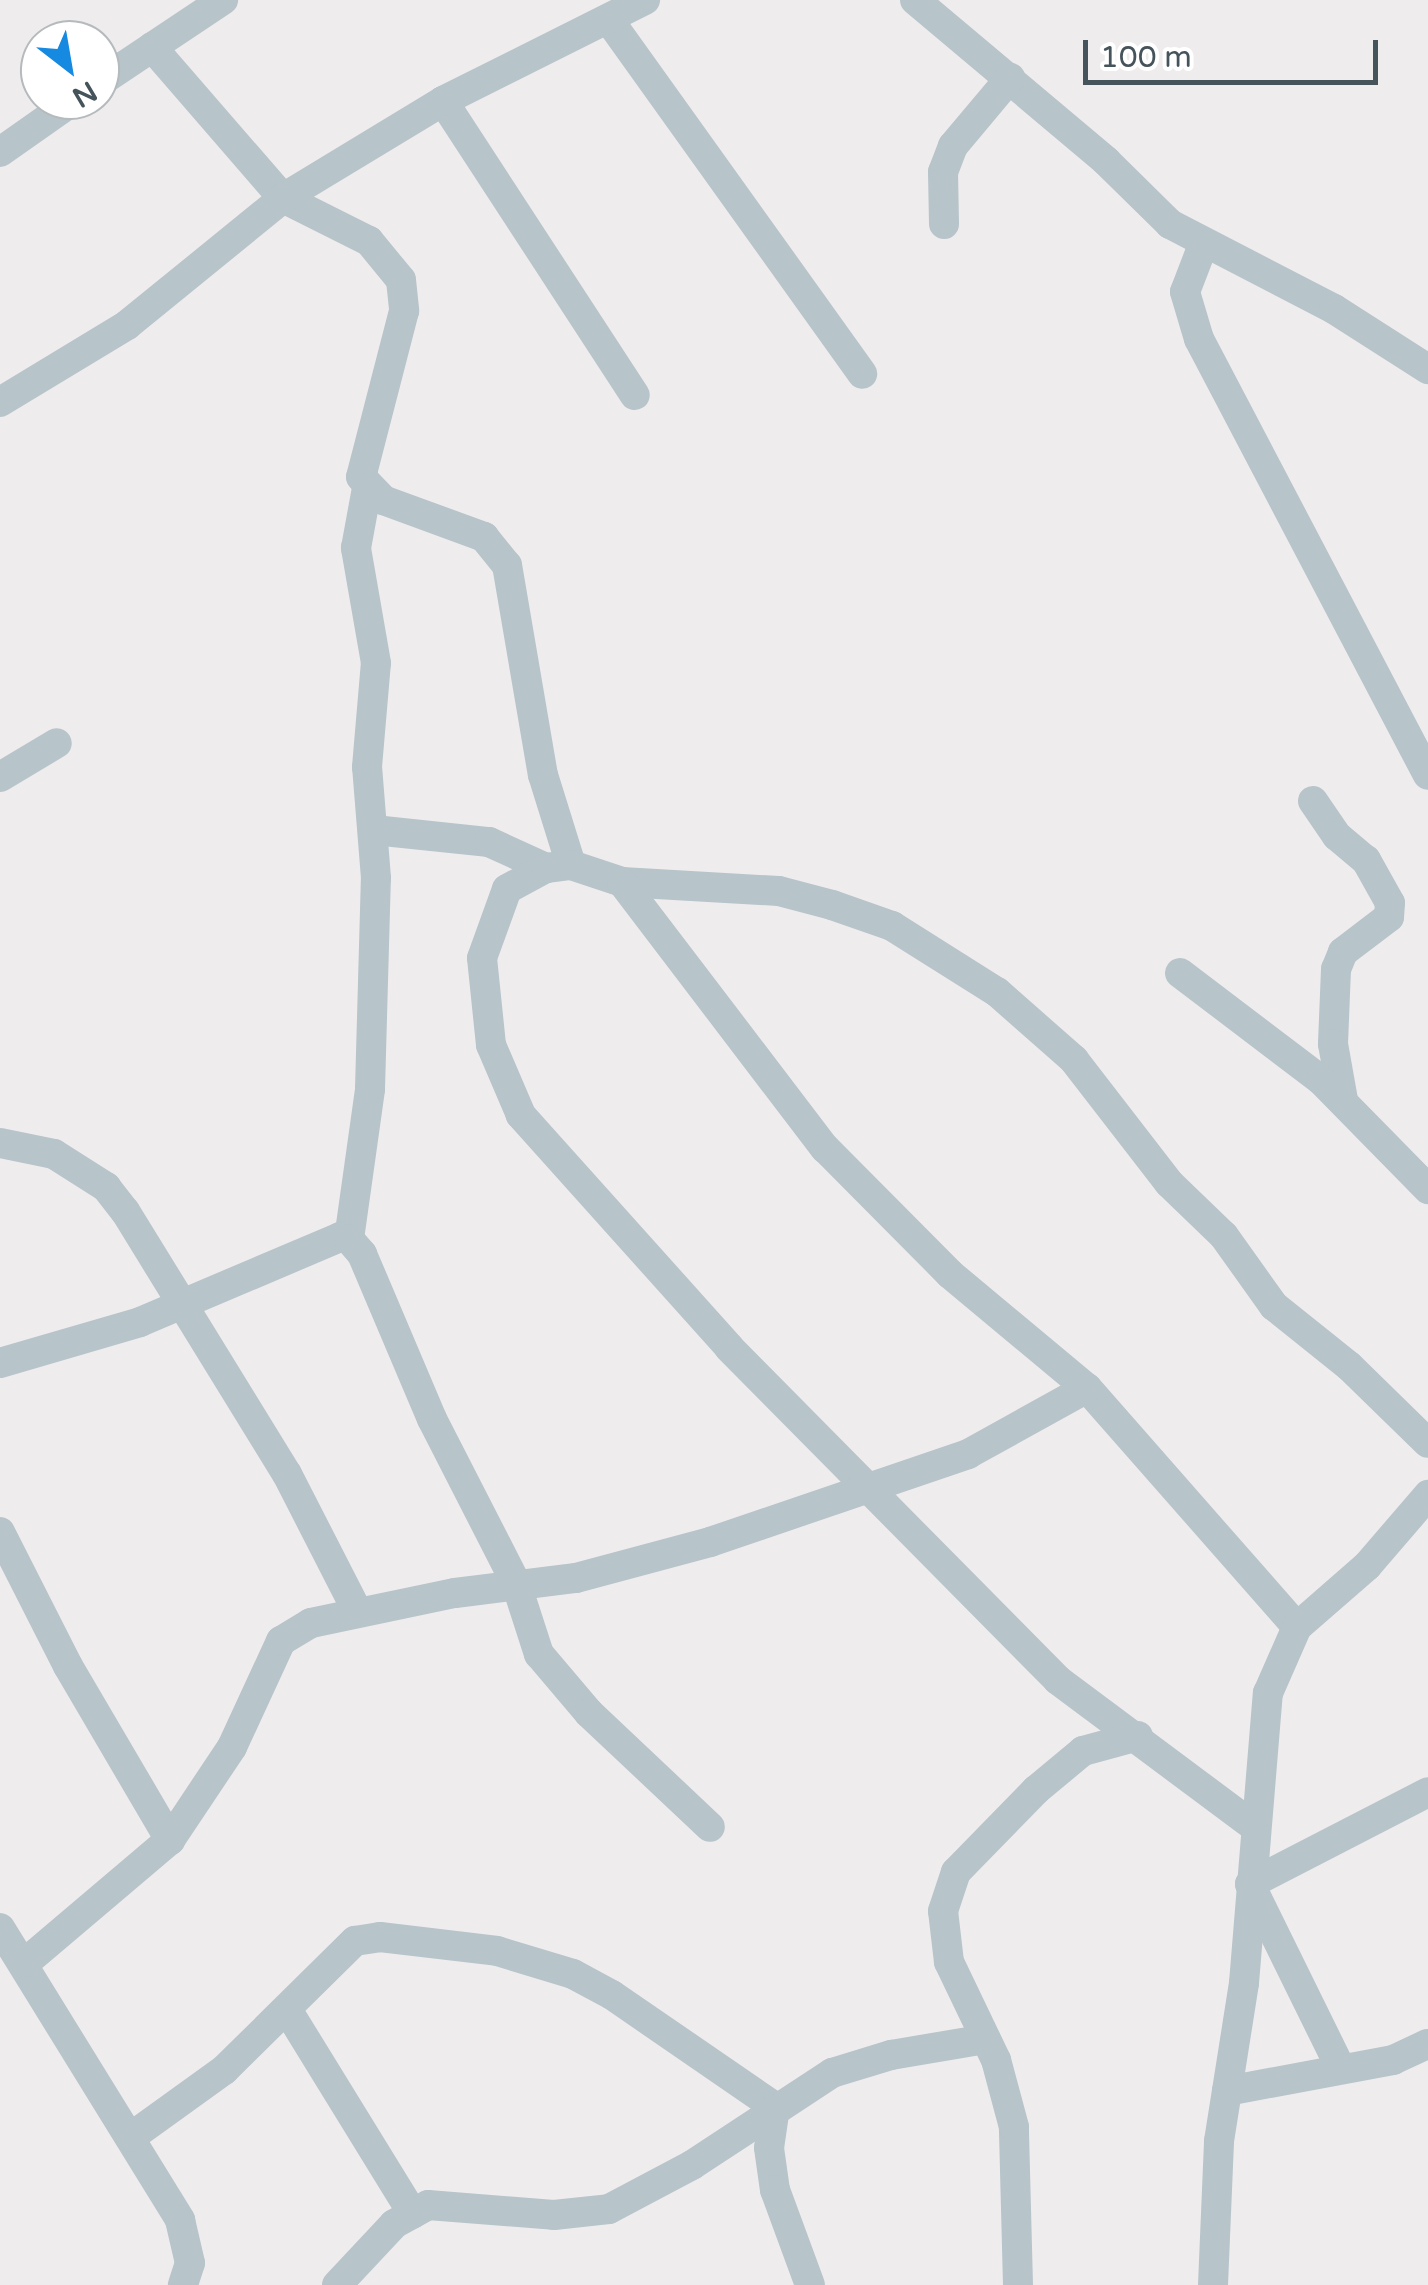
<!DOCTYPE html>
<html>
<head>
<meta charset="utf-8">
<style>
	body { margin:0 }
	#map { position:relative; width:1428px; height:2285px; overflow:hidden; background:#efeced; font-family:"Varela Round",sans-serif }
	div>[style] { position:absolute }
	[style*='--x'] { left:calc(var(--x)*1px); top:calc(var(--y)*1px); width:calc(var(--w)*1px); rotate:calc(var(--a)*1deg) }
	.minor>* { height:30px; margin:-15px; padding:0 15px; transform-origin:15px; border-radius:15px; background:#b7c4ca }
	span { translate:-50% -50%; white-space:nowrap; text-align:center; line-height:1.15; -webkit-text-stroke:9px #fff; paint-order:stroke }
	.north { position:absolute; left:20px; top:20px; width:100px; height:100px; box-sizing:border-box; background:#fff; border:2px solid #b5babd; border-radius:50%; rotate:149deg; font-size:28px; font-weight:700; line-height:40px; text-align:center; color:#45535a }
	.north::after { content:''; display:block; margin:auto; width:35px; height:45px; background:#1689e0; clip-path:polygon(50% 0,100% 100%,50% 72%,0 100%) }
	.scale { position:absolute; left:1083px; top:40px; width:295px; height:45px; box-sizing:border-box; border:5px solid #45535a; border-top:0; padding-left:12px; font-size:30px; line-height:35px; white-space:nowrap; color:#45535a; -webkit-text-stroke:8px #fff; paint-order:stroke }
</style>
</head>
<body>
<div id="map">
	<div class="minor">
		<i style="--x:915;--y:0;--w:250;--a:40.1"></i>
		<i style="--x:1106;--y:161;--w:90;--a:44.5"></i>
		<i style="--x:1170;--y:224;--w:185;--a:27.4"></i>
		<i style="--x:1334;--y:309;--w:112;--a:32.6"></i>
		<i style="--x:609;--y:20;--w:435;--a:54.4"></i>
		<i style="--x:152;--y:47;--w:200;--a:49.1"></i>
		<i style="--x:283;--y:198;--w:96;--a:26.6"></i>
		<i style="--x:369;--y:241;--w:50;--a:50.6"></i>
		<i style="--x:401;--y:280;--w:31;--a:84"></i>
		<i style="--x:404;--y:311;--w:171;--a:104.5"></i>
		<i style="--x:361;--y:477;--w:32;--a:46"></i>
		<i style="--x:383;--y:500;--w:108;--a:20.1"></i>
		<i style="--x:484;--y:537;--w:36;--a:51"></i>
		<i style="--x:507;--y:565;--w:213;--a:80.3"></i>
		<i style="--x:543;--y:775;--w:94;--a:72.7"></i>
		<i style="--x:100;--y:82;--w:148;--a:-33.7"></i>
		<i style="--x:443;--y:101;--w:351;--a:56.9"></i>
		<i style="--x:0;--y:152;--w:90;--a:-35.1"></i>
		<i style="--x:944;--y:224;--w:52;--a:-91.1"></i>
		<i style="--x:943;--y:172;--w:28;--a:-69"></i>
		<i style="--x:953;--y:146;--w:89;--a:-50"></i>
		<i style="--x:1203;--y:245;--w:50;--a:111"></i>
		<i style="--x:1185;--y:292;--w:49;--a:73.4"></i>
		<i style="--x:1199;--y:339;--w:492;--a:62.3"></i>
		<i style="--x:0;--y:402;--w:149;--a:-31.2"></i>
		<i style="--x:127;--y:325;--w:201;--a:-39.1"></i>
		<i style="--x:283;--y:198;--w:187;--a:-31.2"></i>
		<i style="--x:443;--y:101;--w:226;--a:-26.6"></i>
		<i style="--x:0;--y:777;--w:66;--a:-30.8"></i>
		<i style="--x:1313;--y:801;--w:42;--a:55.6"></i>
		<i style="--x:1337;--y:836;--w:38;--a:40"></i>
		<i style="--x:1366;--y:860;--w:49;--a:60.8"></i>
		<i style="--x:1390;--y:903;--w:14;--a:94"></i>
		<i style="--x:1389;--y:917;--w:58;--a:142.7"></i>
		<i style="--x:1343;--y:952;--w:18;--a:112"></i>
		<i style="--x:1336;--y:969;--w:75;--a:92.3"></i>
		<i style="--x:1333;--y:1044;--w:57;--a:79.9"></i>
		<i style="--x:374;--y:830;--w:116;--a:6"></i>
		<i style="--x:489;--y:842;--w:63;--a:24.5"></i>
		<i style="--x:622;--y:882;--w:157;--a:3.3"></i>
		<i style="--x:779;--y:891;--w:55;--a:14.8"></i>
		<i style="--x:832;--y:905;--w:64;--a:19.3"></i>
		<i style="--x:892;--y:926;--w:124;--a:32.2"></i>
		<i style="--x:997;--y:992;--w:103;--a:41.4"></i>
		<i style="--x:1074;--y:1060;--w:155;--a:52.3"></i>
		<i style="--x:1169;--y:1183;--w:76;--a:43.9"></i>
		<i style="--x:1224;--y:1236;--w:86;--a:54.5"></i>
		<i style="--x:1274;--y:1306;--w:96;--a:38.7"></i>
		<i style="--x:1349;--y:1366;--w:110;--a:44.3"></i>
		<i style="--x:1180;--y:973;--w:177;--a:37.2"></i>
		<i style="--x:1321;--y:1080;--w:153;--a:45.5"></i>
		<i style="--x:0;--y:1143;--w:55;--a:11.5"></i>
		<i style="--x:54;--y:1154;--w:62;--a:32.4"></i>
		<i style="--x:106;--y:1187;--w:31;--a:52"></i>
		<i style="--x:125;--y:1211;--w:309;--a:58.4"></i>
		<i style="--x:287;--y:1474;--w:154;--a:62.9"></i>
		<i style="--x:349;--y:1239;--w:151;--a:-82"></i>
		<i style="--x:370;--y:1089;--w:211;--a:-88.4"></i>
		<i style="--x:376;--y:878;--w:111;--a:-94.6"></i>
		<i style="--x:367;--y:767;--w:104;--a:-85.1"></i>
		<i style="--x:376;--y:663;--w:117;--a:-99.9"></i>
		<i style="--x:356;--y:548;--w:61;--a:-79.6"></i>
		<i style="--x:0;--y:1363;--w:146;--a:-16.3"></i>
		<i style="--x:140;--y:1322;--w:217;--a:-23"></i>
		<i style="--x:340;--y:1237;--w:9;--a:13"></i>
		<i style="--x:349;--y:1239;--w:20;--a:49"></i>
		<i style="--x:362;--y:1254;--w:179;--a:67"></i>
		<i style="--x:432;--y:1419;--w:184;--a:62.9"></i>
		<i style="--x:516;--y:1583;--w:75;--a:72.1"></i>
		<i style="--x:539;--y:1654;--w:77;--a:49.7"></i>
		<i style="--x:589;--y:1713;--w:166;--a:43.3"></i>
		<i style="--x:0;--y:1532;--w:150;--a:63.1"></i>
		<i style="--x:68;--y:1666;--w:202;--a:59.6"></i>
		<i style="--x:1255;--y:1827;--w:246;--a:-143.3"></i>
		<i style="--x:1058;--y:1680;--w:468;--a:-134.7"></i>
		<i style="--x:729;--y:1347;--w:312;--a:-131.9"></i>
		<i style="--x:521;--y:1115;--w:76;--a:-113.2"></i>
		<i style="--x:491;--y:1045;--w:87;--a:-95.9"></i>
		<i style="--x:482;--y:958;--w:73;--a:-70.1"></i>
		<i style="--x:507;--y:889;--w:44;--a:-28.3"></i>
		<i style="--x:546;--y:868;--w:25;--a:-7"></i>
		<i style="--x:571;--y:865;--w:54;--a:18.4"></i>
		<i style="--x:622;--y:882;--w:335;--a:52.7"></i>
		<i style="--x:825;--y:1148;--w:177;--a:45.2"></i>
		<i style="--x:950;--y:1274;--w:178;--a:39.8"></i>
		<i style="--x:1087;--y:1388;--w:318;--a:48.7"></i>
		<i style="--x:0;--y:1928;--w:343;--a:58.3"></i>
		<i style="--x:180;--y:2220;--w:44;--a:76.9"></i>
		<i style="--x:190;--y:2263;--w:23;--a:108"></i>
		<i style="--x:26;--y:1962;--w:189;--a:-40.3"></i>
		<i style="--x:170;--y:1840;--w:112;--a:-56.3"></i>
		<i style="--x:232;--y:1747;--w:117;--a:-65.2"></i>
		<i style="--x:281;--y:1641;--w:35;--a:-31"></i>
		<i style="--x:311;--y:1623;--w:147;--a:-11.8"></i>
		<i style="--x:455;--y:1593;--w:122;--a:-7.1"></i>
		<i style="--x:576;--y:1578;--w:139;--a:-15"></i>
		<i style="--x:710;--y:1542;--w:273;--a:-18.8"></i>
		<i style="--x:968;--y:1454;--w:136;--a:-29"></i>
		<i style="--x:288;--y:2011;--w:238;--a:58.4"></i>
		<i style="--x:1341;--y:2069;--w:206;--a:-116.2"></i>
		<i style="--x:1250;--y:1884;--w:200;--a:-27.3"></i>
		<i style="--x:1227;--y:2091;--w:169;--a:-10.6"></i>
		<i style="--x:1393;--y:2060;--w:38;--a:-25"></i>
		<i style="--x:131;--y:2137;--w:115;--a:-35.8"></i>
		<i style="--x:224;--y:2070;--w:184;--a:-44.6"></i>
		<i style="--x:355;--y:1941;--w:25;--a:-9"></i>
		<i style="--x:380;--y:1937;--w:118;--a:6.8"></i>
		<i style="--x:497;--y:1951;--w:79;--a:16.8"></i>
		<i style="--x:573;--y:1974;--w:44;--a:28.3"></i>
		<i style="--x:612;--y:1995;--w:198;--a:34.5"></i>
		<i style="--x:775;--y:2107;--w:41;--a:98.3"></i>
		<i style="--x:769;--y:2148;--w:42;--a:81.9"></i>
		<i style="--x:775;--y:2190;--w:101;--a:69.8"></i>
		<i style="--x:337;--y:2285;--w:83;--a:-46.9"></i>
		<i style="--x:394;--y:2224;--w:39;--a:-29"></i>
		<i style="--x:428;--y:2205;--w:126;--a:4.5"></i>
		<i style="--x:554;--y:2215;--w:55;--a:-6.2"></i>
		<i style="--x:609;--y:2209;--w:94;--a:-27.9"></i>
		<i style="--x:692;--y:2165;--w:168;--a:-33.3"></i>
		<i style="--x:832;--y:2073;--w:62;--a:-17"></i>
		<i style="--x:891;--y:2055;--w:96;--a:-9.6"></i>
		<i style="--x:1018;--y:2285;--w:158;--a:-91.5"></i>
		<i style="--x:1014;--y:2127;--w:69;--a:-105"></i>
		<i style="--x:996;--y:2060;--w:109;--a:-115.6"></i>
		<i style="--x:949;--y:1962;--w:51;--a:-96.7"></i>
		<i style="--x:943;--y:1911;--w:41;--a:-71.6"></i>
		<i style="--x:956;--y:1872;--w:115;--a:-45.7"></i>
		<i style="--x:1036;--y:1790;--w:61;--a:-39.7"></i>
		<i style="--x:1083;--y:1751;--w:57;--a:-15.3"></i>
		<i style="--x:1213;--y:2285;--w:144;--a:-87.6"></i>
		<i style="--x:1219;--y:2141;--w:160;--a:-81"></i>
		<i style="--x:1244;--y:1983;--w:291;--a:-85.3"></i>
		<i style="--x:1268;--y:1693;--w:72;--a:-66.3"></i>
		<i style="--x:1297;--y:1627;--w:93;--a:-41.1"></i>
		<i style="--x:1367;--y:1566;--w:94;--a:-49.3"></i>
	</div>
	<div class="north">N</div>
	<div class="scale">100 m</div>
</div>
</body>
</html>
